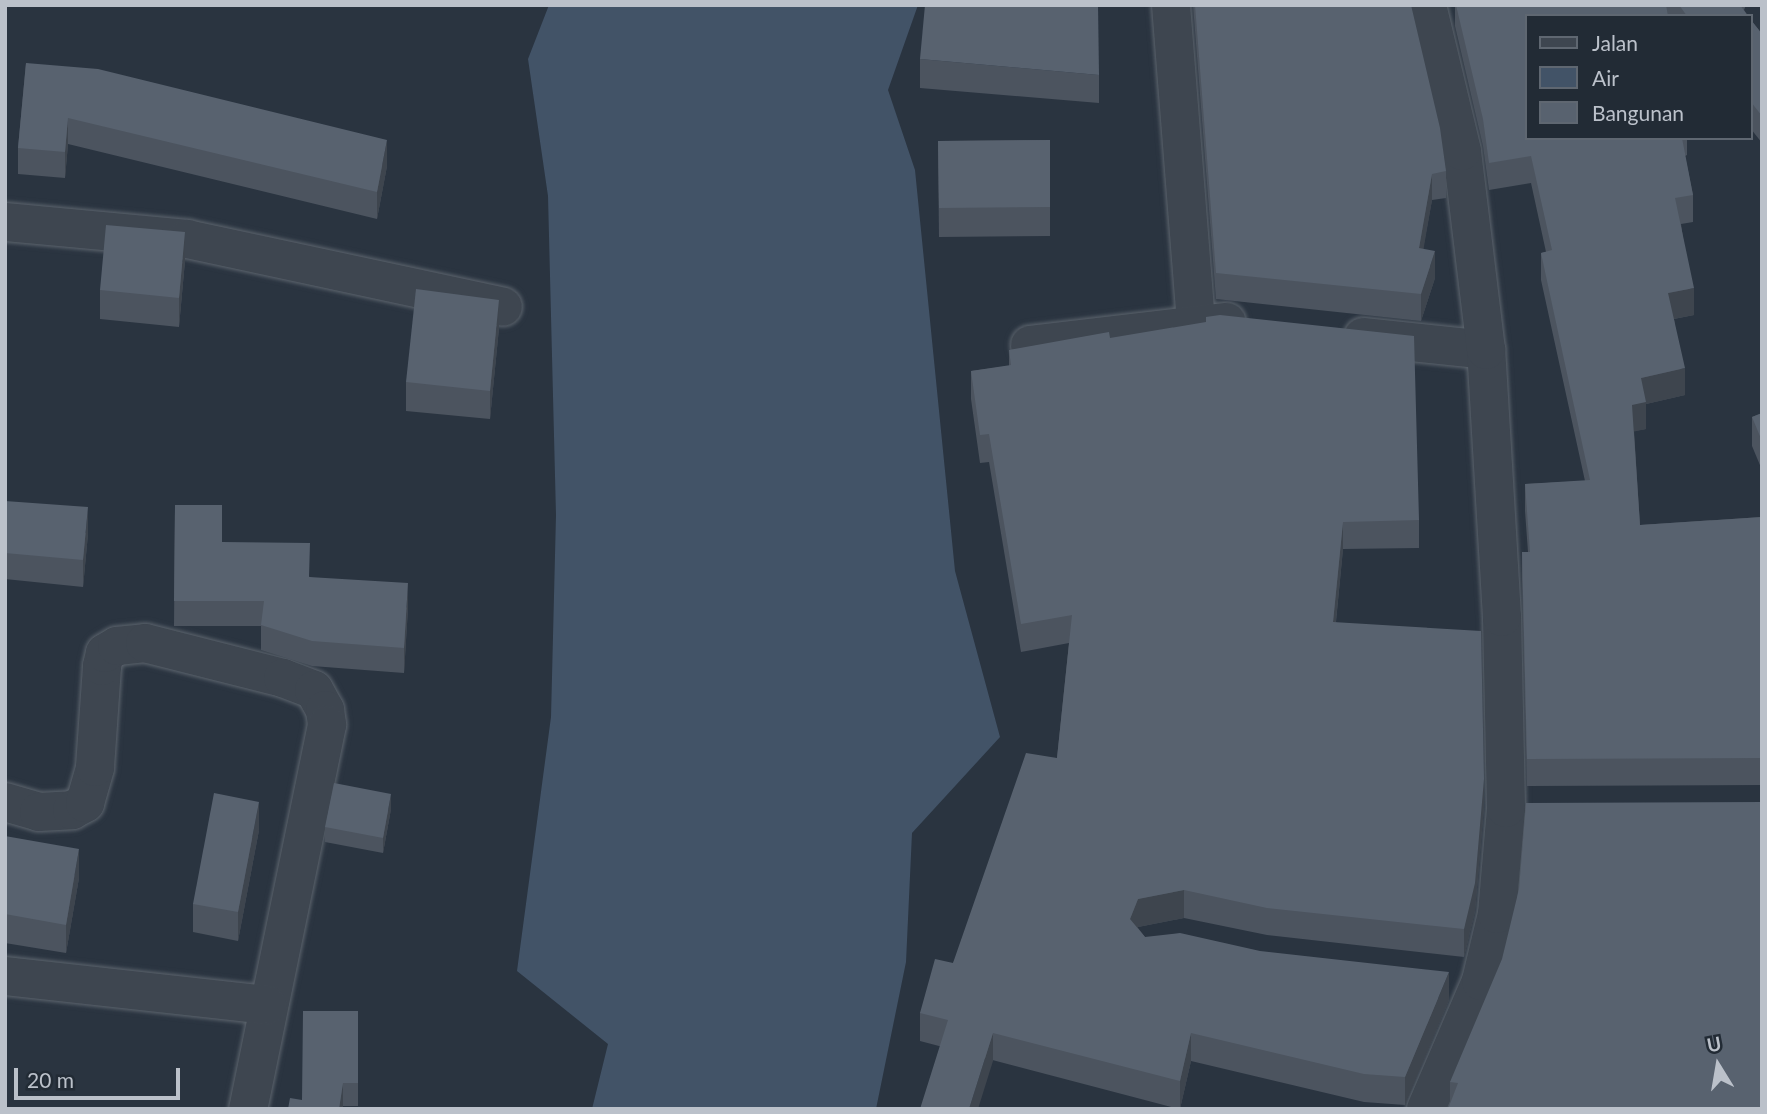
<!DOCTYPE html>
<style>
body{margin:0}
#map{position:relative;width:1767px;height:1114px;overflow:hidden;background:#2a3440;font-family:Lato,sans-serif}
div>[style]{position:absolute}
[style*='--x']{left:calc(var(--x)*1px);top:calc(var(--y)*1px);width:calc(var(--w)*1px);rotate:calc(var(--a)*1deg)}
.water>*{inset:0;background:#425367}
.roads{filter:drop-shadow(0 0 2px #5c646d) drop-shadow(0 0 2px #5c646d)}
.minor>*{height:38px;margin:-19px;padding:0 19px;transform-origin:19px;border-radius:19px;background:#3e4650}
.wall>*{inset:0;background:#4c545f}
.shaded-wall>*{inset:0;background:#3e454e}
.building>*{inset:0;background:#58626f}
span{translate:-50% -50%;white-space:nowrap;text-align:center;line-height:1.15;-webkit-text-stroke:5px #222b35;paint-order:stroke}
.frame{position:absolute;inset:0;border:7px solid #bbc1ca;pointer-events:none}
.legend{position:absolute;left:1525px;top:14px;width:228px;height:126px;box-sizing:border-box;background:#222b35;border:2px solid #5f6771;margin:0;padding:9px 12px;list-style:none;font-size:21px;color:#bbc1ca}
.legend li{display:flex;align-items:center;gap:14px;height:35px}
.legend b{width:35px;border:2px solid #5f6771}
.north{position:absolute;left:1683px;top:1030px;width:70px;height:70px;-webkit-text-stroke:5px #222b35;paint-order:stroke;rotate:349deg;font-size:19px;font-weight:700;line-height:28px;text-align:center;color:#bbc1ca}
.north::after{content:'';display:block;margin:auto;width:24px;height:32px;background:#bbc1ca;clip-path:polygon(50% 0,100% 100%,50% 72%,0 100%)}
.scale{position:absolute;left:14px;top:1068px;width:166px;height:32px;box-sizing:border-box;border:4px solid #bbc1ca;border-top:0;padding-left:9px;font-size:21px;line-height:24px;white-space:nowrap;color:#bbc1ca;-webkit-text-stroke:5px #222b35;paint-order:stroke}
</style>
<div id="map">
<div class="water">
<i style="clip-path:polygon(549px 5px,918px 5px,888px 90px,915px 170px,955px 571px,1000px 737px,912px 833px,906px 962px,876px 1109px,592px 1109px,608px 1044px,517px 971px,551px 717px,556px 515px,548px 196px,528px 59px)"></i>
</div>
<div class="roads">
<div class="minor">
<i style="--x:1171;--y:5;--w:320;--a:85.5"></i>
<i style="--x:5;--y:222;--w:183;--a:5.3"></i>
<i style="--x:187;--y:239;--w:323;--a:12.1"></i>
<i style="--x:1363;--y:337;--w:124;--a:6"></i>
<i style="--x:1030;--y:345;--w:198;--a:-6.7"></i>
<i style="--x:5;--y:802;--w:35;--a:16"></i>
<i style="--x:39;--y:812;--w:33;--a:-3"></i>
<i style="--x:72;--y:810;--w:15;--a:-28"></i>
<i style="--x:85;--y:803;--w:37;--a:-74"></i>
<i style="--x:95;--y:767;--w:101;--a:-86"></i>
<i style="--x:102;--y:666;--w:13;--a:-77"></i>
<i style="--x:105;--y:653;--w:14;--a:-30"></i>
<i style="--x:117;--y:646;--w:28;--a:-6"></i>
<i style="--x:145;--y:643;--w:142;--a:14.2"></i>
<i style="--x:283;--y:678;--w:33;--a:21"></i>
<i style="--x:314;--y:690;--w:23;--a:61"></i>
<i style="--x:325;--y:710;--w:15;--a:82"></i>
<i style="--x:327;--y:725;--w:392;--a:101.6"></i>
<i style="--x:5;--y:976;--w:264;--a:6.3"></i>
<i style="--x:1426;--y:1109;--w:139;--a:-66.7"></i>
<i style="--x:1481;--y:981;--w:69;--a:-76.6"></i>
<i style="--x:1497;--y:914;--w:106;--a:-85.1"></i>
<i style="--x:1506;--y:808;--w:191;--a:-91.2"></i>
<i style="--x:1502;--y:617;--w:267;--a:-93.4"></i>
<i style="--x:1486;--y:350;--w:200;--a:-96.9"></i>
<i style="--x:1462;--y:151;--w:150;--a:-103.5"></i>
</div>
</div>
<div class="wall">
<i style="clip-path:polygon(1193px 5px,1403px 5px,1446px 171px,1446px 198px,1432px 200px,1423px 249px,1435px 278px,1421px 321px,1216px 299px)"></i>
<i style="clip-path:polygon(1455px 5px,1746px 5px,1744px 10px,1748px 16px,1527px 16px,1527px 138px,1687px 138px,1687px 155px,1685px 156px,1693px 195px,1693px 222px,1681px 224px,1694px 315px,1674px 319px,1685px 395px,1646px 404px,1646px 429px,1634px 431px,1640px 525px,1762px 517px,1762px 785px,1527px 786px,1522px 579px,1522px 552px,1528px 552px,1525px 511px,1525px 484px,1585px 481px,1541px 280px,1541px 253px,1546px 252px,1531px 183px,1489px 190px,1483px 146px,1455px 26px)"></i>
<i style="clip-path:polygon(1751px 20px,1762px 34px,1762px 143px,1751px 129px)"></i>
<i style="clip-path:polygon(920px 59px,1099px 75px,1099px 103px,920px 88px)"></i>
<i style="clip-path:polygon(26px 63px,387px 166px,377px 219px,68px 144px,65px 178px,18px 174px,18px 148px)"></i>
<i style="clip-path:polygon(1050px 140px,1050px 236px,939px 237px,938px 141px)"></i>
<i style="clip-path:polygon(185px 261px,179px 327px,100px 319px,100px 290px)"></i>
<i style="clip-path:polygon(499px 328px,490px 419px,406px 411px,406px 382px)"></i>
<i style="clip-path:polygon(1110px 338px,1419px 520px,1419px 548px,1343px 549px,1336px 622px,1484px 807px,1475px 911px,1464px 957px,1267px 935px,1184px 918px,1138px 927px,1138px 928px,1145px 937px,1449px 1000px,1405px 1105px,1364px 1102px,1191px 1061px,1180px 1109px,1179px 1109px,920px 1041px,920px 1013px,953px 963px,1057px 758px,1069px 643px,1021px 652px,989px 462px,980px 463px,971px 399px,971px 371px,1009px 366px,1009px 350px)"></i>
<i style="clip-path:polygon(1762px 413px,1762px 470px,1752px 446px,1752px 417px)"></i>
<i style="clip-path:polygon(5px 501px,88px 534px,83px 587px,5px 579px)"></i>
<i style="clip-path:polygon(175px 505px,222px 542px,310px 577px,408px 608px,404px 673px,312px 666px,261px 650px,261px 626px,174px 626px)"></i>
<i style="clip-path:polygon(1762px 802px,1450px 1105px,1450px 1082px)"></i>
<i style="clip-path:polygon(391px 809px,383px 853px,325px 842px,325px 827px)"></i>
<i style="clip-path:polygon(259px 830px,238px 941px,193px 932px,193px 904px)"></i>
<i style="clip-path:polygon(5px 836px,79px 878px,66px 953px,5px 943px)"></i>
<i style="clip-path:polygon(358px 1011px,358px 1106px,343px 1106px,343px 1109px,288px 1109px,302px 1100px)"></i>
</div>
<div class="shaded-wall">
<i style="clip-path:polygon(68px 118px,68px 144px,65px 178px,65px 152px)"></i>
<i style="clip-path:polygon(387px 140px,387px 166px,377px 219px,377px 192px)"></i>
<i style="clip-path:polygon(1432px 174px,1432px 200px,1419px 275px,1419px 248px)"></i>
<i style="clip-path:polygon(185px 232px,185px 261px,179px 327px,179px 298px)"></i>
<i style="clip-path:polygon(1435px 251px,1435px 278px,1421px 321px,1421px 294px)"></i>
<i style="clip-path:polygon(1694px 288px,1694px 315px,1668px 320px,1668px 293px)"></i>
<i style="clip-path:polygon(499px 300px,499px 328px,490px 419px,490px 391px)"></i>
<i style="clip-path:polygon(1685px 368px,1685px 395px,1646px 404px,1646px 429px,1632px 432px,1632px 405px,1641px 378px)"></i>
<i style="clip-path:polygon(88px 507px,88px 534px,83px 587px,83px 560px)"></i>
<i style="clip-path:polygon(1343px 522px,1343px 549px,1333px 650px,1333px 622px)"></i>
<i style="clip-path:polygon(408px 583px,408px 608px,404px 673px,404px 648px)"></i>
<i style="clip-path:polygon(1484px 779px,1484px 807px,1475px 911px,1464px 957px,1464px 929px)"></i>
<i style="clip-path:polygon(391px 794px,391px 809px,383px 853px,383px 838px)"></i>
<i style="clip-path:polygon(259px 802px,259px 830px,238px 941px,238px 912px)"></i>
<i style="clip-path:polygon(79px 849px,79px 878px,66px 953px,66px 925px)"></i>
<i style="clip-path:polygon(1184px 890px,1184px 918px,1138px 927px,1130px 947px,1130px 919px,1138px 899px)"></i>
<i style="clip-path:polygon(1449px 972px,1449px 1000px,1405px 1105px,1405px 1077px)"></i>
<i style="clip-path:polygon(993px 1033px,993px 1061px,978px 1109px,969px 1109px)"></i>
<i style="clip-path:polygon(1191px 1033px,1191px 1061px,1180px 1109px,1180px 1081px)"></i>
<i style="clip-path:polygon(343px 1083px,343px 1109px,339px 1109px)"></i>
</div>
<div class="building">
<i style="clip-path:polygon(925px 5px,1098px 5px,1099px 75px,920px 59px)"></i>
<i style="clip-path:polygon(1195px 5px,1400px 5px,1399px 7px,1411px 5px,1440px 128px,1446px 171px,1432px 174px,1419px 248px,1435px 251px,1421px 294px,1216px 273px)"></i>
<i style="clip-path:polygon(1456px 5px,1666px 5px,1668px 16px,1527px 16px,1527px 138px,1682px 138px,1693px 195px,1675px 198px,1694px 288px,1668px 293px,1685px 368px,1641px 378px,1646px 402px,1632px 405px,1640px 525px,1762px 517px,1762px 758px,1527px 759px,1522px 552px,1530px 552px,1525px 484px,1590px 480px,1541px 253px,1552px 250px,1531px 156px,1489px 163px,1483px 119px)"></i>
<i style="clip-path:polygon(1679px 5px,1740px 5px,1748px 16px,1687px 16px)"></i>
<i style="clip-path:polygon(1751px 20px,1762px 34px,1762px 116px,1751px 102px)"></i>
<i style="clip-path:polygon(26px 63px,98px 69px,387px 140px,377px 192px,68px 118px,65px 152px,18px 148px)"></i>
<i style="clip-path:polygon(1050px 140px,1050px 207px,939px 208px,938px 141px)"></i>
<i style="clip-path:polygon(106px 225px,185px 232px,179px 298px,100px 290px)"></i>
<i style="clip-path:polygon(416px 289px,499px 300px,490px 391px,406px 382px)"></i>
<i style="clip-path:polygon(1220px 315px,1414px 336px,1419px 520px,1343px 522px,1333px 622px,1481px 631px,1484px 779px,1475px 883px,1464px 929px,1267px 908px,1184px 890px,1138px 899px,1130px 919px,1145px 937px,1180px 933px,1260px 951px,1449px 972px,1405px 1077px,1364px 1074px,1191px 1033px,1180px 1081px,993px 1033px,969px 1109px,920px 1109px,948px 1020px,920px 1013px,935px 959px,953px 963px,1026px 753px,1057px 758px,1072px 615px,1021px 624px,989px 434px,980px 435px,971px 371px,1011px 365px,1009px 350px,1109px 332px,1110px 338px,1206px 322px,1206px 317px)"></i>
<i style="clip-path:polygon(1762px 413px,1762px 441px,1752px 417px)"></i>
<i style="clip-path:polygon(5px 501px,88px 507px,83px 560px,5px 553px)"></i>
<i style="clip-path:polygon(175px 505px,222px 505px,222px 542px,310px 543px,309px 577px,408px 583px,404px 648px,312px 641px,261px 625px,264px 601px,174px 601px)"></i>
<i style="clip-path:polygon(334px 783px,391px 794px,383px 838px,325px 827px)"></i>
<i style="clip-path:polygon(214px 793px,259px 802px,238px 912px,193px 904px)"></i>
<i style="clip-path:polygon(1762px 802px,1762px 1109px,1448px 1109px,1458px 1083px,1450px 1082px,1502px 959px,1519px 889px,1526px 803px)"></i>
<i style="clip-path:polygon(5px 836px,79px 849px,66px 925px,5px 914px)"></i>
<i style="clip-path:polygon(303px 1011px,358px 1011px,358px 1083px,343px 1083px,339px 1109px,288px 1109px,290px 1098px,302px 1100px)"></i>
</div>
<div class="frame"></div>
<ul class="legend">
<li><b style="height:9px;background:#3e4650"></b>Jalan</li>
<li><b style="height:19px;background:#425367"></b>Air</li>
<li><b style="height:19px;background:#58626f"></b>Bangunan</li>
</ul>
<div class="north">U</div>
<div class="scale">20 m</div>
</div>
